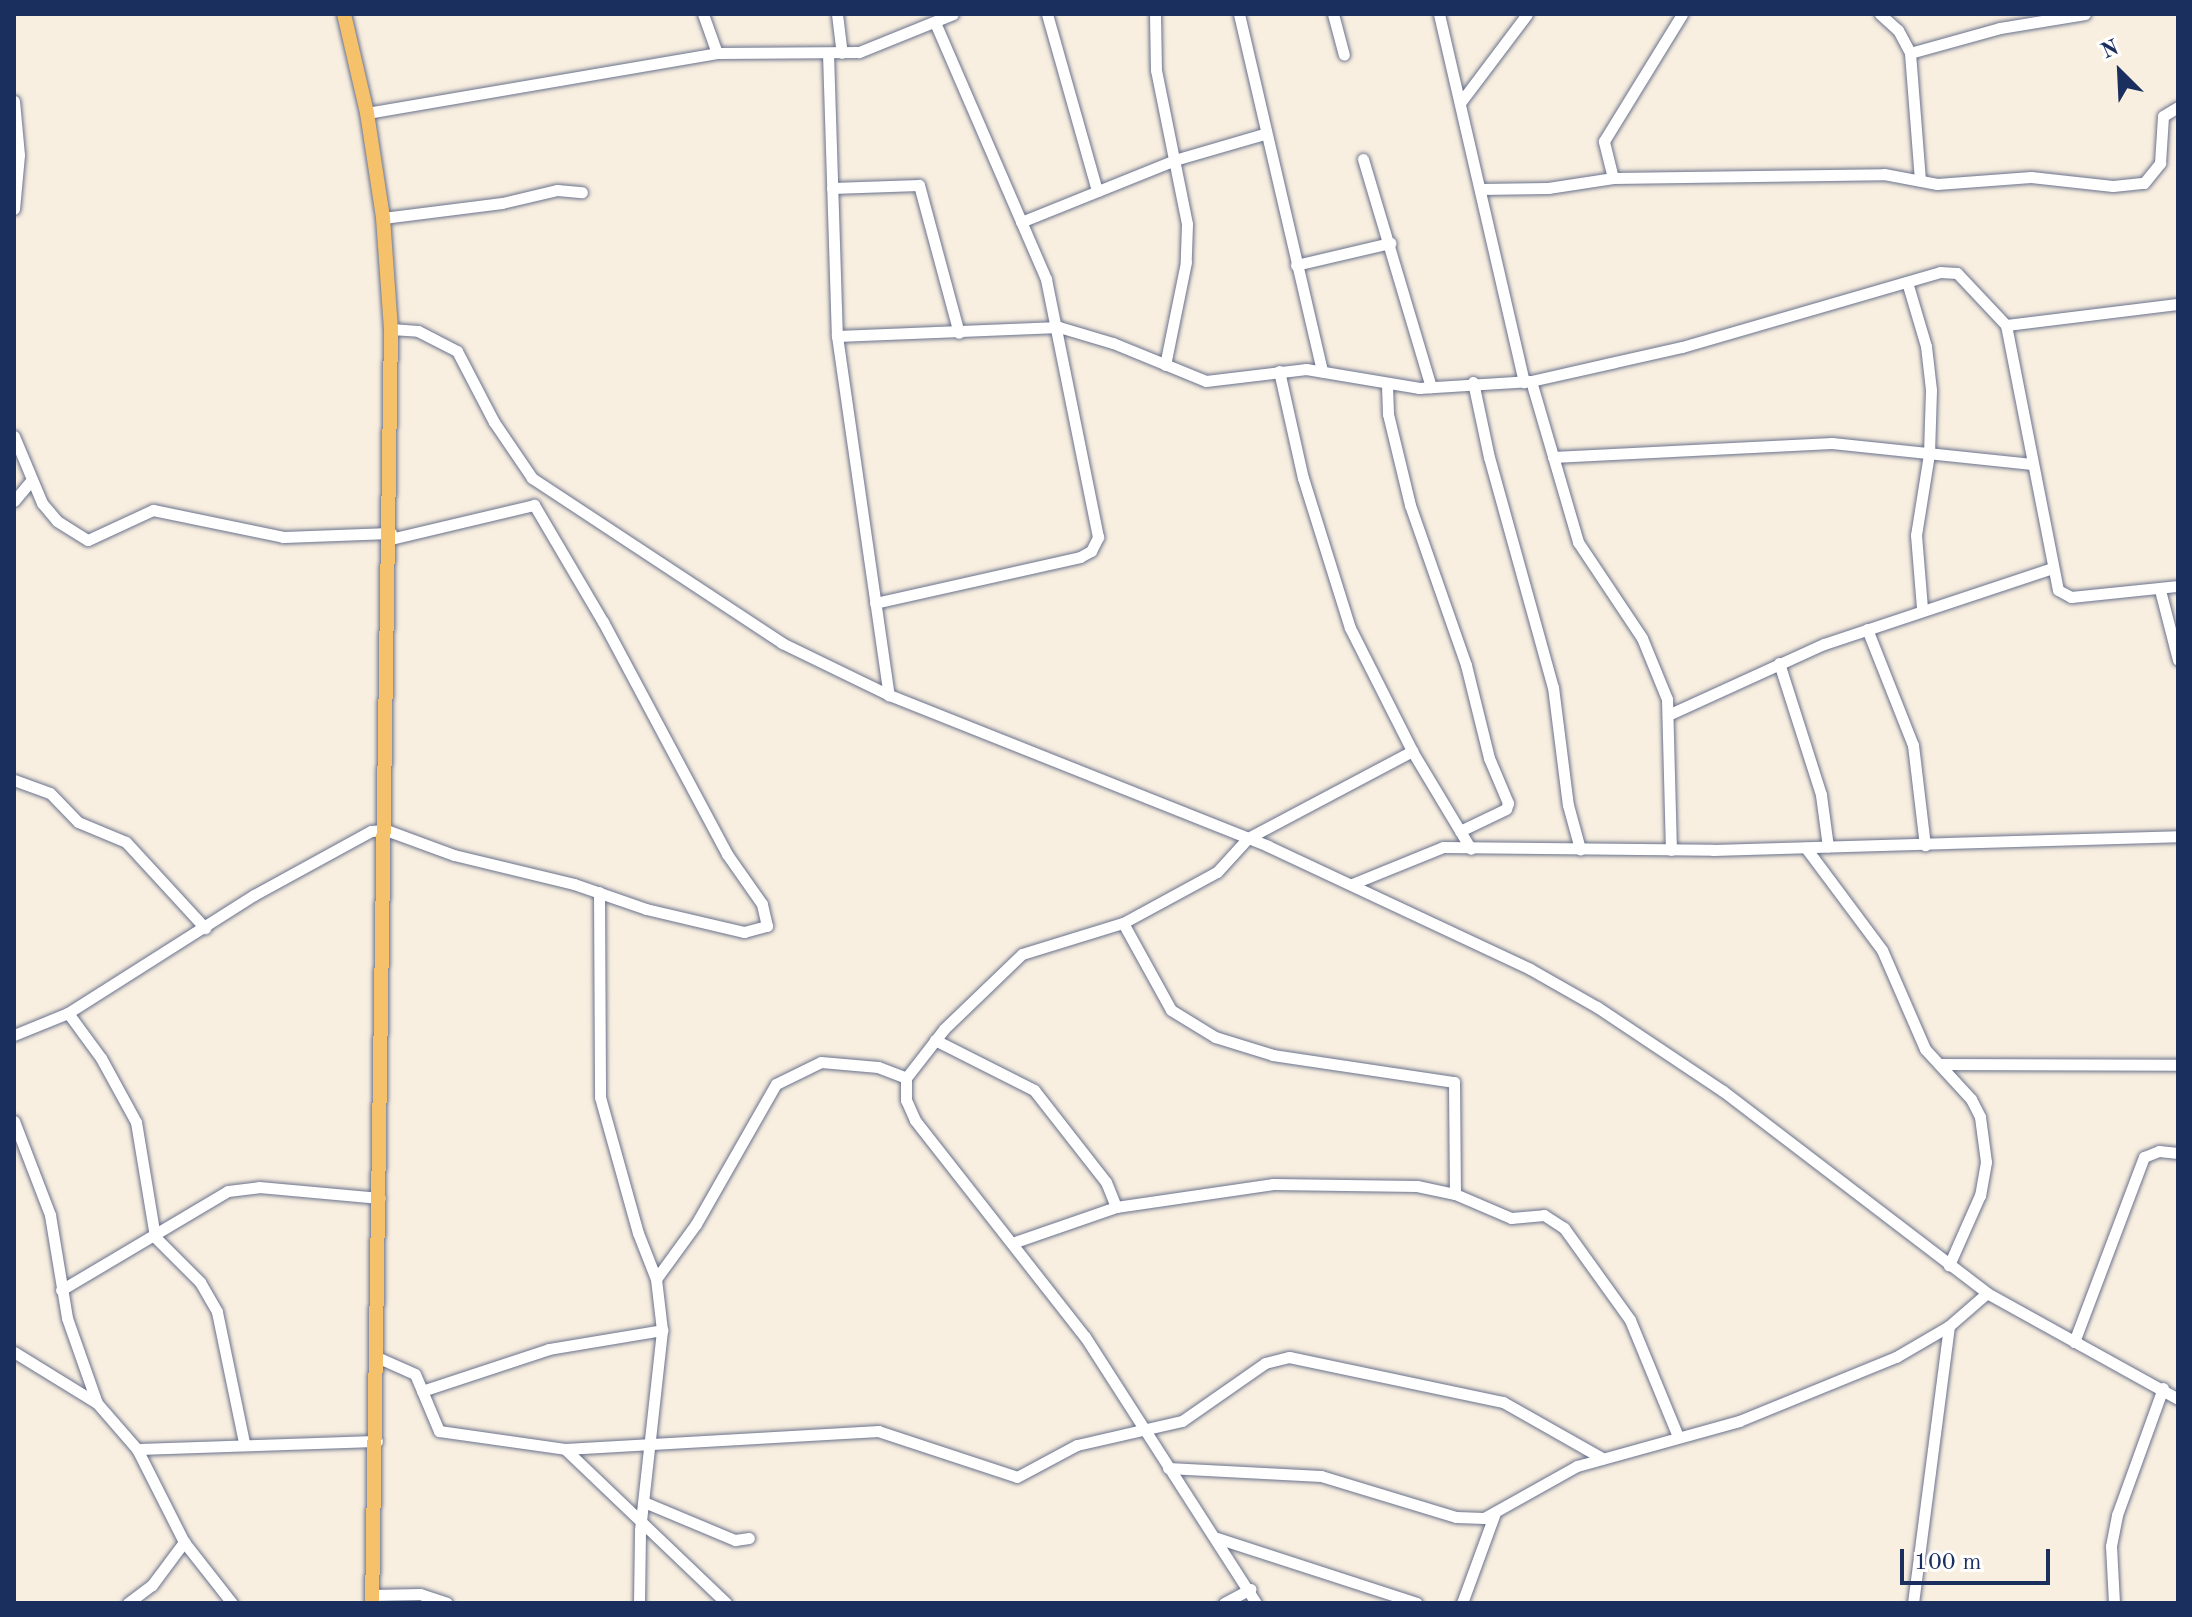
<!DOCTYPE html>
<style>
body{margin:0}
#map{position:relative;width:2192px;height:1617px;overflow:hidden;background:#f9efe0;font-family:"Old Standard TT",serif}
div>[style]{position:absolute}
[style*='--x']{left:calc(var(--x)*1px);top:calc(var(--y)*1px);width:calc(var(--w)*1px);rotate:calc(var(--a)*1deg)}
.roads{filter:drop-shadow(0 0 2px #69728c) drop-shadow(0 0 2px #69728c)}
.minor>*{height:11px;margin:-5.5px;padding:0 5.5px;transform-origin:5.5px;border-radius:5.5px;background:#fff}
.major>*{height:14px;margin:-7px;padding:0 7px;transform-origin:7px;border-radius:7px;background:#f5c16b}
span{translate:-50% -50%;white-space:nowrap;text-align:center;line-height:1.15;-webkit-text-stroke:7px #fff;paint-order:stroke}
.frame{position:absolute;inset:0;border:16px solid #1b2f5e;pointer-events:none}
.north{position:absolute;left:2080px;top:32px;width:80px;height:80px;-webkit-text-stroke:6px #fff;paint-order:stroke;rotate:336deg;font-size:22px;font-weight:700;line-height:32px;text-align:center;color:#1b2f5e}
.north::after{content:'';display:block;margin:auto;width:28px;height:36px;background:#1b2f5e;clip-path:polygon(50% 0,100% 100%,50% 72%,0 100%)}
.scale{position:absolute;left:1900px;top:1549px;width:150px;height:36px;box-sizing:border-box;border:4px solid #1b2f5e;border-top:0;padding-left:10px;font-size:24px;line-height:28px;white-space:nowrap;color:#1b2f5e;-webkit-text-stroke:6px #fff;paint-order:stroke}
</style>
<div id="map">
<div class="roads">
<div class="minor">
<i style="--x:703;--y:14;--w:41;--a:70.3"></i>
<i style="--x:837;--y:14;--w:39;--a:83"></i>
<i style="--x:1047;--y:14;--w:184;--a:74.2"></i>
<i style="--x:1155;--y:14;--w:56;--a:89"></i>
<i style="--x:1156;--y:70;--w:157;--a:78.6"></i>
<i style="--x:1187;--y:224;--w:38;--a:92"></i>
<i style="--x:1186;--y:262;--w:105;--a:101.5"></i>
<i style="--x:1239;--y:14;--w:367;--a:76.9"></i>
<i style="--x:1333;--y:14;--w:42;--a:75"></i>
<i style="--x:1439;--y:14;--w:378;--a:77"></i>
<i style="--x:1880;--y:14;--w:24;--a:42"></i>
<i style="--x:1898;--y:30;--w:26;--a:62"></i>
<i style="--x:1910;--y:53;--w:128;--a:85.5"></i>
<i style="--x:828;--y:53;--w:283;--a:88.2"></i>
<i style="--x:837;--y:336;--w:363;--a:81.8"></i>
<i style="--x:1910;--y:53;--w:93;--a:-15.5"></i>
<i style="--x:2000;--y:28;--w:86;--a:-9.4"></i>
<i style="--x:14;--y:101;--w:54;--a:84.7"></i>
<i style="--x:19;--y:155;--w:54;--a:95.3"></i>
<i style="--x:1460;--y:103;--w:111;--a:-53"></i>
<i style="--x:367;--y:113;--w:355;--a:-9.7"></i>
<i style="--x:717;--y:53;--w:142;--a:-0.4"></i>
<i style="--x:859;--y:52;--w:101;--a:-22"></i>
<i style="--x:1363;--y:159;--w:238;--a:73.4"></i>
<i style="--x:1613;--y:178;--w:38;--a:-104"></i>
<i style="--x:1604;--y:141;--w:149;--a:-58.4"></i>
<i style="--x:832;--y:188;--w:87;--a:-2"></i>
<i style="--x:919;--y:185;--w:153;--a:74.9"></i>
<i style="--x:1480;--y:189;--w:68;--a:-0.8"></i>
<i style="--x:1548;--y:188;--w:66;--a:-8.7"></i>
<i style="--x:1613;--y:178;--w:271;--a:-0.8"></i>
<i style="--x:1884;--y:174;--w:54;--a:10.7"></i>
<i style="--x:1937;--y:184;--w:94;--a:-4.3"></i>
<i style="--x:2031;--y:177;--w:82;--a:6.3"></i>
<i style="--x:2113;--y:186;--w:31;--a:-6"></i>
<i style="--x:2144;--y:183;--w:26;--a:-51"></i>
<i style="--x:2160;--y:163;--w:47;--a:-86.3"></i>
<i style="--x:2163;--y:116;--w:17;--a:-31"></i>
<i style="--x:383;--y:218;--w:120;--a:-7.2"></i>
<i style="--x:502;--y:203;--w:57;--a:-13.3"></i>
<i style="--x:557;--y:190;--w:25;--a:5"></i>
<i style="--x:1021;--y:222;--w:169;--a:-21.9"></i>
<i style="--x:1178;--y:159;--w:90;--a:-16.2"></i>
<i style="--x:1296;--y:265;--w:97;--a:-13.2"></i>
<i style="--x:1907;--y:282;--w:67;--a:73.5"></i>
<i style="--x:1926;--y:346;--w:44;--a:83.5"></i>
<i style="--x:1931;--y:390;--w:64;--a:91.8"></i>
<i style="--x:1929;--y:454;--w:82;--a:99.1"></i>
<i style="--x:1916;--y:535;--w:73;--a:85.3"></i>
<i style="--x:2006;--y:325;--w:173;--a:-7"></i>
<i style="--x:391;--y:329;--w:27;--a:4"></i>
<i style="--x:418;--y:331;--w:44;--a:27.1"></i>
<i style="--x:457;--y:351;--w:80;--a:62.5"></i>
<i style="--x:494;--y:422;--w:68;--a:55.8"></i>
<i style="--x:532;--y:478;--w:300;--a:33.4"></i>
<i style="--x:782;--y:643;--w:119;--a:25.9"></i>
<i style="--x:889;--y:695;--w:408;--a:21.7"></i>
<i style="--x:1268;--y:846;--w:289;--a:25.1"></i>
<i style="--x:1530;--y:969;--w:77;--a:29.6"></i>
<i style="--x:1597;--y:1007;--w:151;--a:33.7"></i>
<i style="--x:1723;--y:1091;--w:332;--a:37.4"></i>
<i style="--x:1987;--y:1293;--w:218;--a:29"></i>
<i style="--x:837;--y:336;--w:222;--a:-2.3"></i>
<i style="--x:1059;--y:327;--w:56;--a:16.5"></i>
<i style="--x:1113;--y:343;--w:100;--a:22.2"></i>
<i style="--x:1206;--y:381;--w:101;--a:-6.8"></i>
<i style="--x:1306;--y:369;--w:115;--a:9.5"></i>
<i style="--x:1419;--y:388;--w:112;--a:-3.6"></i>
<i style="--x:1531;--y:381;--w:155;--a:-12.7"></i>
<i style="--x:1682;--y:347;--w:269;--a:-16.2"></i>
<i style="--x:1940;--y:272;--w:17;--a:3"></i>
<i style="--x:1957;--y:273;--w:71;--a:46.7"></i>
<i style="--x:2006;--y:325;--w:270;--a:78.9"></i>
<i style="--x:2058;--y:590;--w:15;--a:28"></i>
<i style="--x:2071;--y:597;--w:108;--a:-5.9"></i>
<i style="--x:1279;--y:371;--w:110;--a:77.4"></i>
<i style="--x:1303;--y:478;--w:157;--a:72.6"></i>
<i style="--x:1350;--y:628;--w:138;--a:63.2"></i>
<i style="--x:1412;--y:751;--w:114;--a:59"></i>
<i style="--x:1531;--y:381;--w:168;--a:73.7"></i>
<i style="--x:1578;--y:542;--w:115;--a:56.3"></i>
<i style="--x:1642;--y:638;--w:66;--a:67.7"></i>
<i style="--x:1667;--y:699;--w:151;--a:88.5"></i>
<i style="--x:1473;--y:382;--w:77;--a:78"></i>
<i style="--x:1489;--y:457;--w:239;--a:74.5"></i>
<i style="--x:1553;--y:687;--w:119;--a:82.8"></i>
<i style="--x:1568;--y:805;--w:46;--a:74.7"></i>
<i style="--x:1387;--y:385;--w:29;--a:88"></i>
<i style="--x:1388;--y:414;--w:94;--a:76.4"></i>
<i style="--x:1410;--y:505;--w:170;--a:70.7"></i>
<i style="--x:1466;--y:665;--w:96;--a:76.1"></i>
<i style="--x:1489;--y:758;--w:49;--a:67.1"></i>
<i style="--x:1508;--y:803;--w:6;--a:108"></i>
<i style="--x:1506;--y:809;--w:51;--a:154.4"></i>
<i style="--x:14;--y:436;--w:73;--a:67.3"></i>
<i style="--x:42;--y:503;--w:23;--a:50"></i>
<i style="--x:57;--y:521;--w:36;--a:32"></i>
<i style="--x:88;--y:540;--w:72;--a:-24.8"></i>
<i style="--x:153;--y:510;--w:133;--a:11.7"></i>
<i style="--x:283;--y:537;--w:108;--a:-2.1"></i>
<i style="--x:1553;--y:457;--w:279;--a:-2.9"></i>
<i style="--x:1832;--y:443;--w:201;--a:6"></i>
<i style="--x:14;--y:501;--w:26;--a:-50"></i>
<i style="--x:2160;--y:590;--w:72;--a:75.6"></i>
<i style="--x:875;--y:603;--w:210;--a:-12.6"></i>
<i style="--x:1080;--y:557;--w:13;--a:-29"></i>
<i style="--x:1091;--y:551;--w:16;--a:-63"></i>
<i style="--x:1098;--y:537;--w:263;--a:-101.4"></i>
<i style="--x:1046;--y:279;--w:280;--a:-113.4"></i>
<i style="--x:1867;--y:629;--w:125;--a:68.4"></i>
<i style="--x:1913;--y:745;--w:101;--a:83.2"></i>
<i style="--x:1779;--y:663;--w:139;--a:72.3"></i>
<i style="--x:1821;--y:795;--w:52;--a:82.3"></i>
<i style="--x:1668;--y:715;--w:171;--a:-24.5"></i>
<i style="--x:1824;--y:644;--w:240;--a:-18.4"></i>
<i style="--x:14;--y:780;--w:38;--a:20"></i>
<i style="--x:50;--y:793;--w:40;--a:46"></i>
<i style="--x:78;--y:822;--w:52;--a:22.6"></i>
<i style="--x:126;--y:842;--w:117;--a:47.4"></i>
<i style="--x:1806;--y:848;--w:127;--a:53.3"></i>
<i style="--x:1882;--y:950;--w:108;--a:66.5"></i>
<i style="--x:1925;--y:1049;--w:68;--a:47.4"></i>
<i style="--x:1971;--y:1099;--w:20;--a:63"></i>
<i style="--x:1980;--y:1117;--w:45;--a:82.4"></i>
<i style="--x:1986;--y:1162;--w:34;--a:100"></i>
<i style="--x:1980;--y:1195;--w:77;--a:113.9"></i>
<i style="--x:1352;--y:884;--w:98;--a:-22.1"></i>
<i style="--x:1443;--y:847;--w:270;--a:0.6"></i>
<i style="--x:1713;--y:850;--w:465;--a:-1.7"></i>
<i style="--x:599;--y:892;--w:205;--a:89.7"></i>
<i style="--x:600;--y:1097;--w:141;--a:74.4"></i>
<i style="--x:638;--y:1233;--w:49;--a:68.6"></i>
<i style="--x:1123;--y:923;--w:99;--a:61.1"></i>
<i style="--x:1171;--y:1010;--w:52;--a:31.5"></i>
<i style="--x:1215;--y:1037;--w:61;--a:17.2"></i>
<i style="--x:1273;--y:1055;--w:183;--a:8.5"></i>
<i style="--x:1454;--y:1082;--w:112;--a:89.5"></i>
<i style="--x:68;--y:1013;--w:56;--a:53.7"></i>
<i style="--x:101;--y:1058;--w:73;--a:61.3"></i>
<i style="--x:136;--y:1122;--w:117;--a:80.6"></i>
<i style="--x:155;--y:1237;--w:64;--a:45"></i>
<i style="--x:200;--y:1282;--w:34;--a:60"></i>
<i style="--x:217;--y:1312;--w:133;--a:78.3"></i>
<i style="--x:14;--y:1035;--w:58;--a:-22.2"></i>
<i style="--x:68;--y:1013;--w:220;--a:-32.4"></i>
<i style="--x:254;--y:895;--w:133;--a:-28.7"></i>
<i style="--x:371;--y:831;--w:15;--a:-4"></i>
<i style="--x:386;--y:830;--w:72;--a:20.2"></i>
<i style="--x:454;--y:855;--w:123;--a:13.6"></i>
<i style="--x:574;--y:884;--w:76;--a:19.1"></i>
<i style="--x:646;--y:909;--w:101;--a:13.2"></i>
<i style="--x:744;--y:932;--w:24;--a:-15"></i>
<i style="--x:767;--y:926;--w:23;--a:-103"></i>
<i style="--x:762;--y:904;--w:61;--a:-125"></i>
<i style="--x:727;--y:854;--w:263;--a:-118.1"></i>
<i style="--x:603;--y:622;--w:136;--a:-120.5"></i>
<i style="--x:534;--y:505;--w:148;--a:166.7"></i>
<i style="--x:935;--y:1040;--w:111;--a:26.8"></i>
<i style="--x:1034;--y:1090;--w:117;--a:52"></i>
<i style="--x:1106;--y:1182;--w:27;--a:68"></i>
<i style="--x:1940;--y:1064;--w:238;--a:0.2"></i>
<i style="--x:14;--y:1121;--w:101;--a:69"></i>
<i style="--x:50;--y:1215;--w:104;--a:80.6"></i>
<i style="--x:67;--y:1318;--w:90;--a:70.6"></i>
<i style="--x:1015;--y:1242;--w:107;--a:-19.1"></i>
<i style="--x:1116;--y:1207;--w:159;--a:-8.3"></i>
<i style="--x:1273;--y:1184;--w:144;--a:0.8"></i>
<i style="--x:1417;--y:1186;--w:39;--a:12"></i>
<i style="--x:1455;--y:1194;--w:61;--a:23.2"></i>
<i style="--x:1511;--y:1218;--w:33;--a:-5"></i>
<i style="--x:1544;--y:1215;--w:24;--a:33"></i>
<i style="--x:1564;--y:1228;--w:113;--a:54.3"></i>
<i style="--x:1630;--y:1320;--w:123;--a:67.6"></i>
<i style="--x:61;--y:1290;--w:194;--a:-30.7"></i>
<i style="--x:228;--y:1191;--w:31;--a:-7"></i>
<i style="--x:259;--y:1187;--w:121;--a:5.2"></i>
<i style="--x:2074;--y:1342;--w:198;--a:-69.3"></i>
<i style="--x:2144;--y:1157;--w:16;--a:-22"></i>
<i style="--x:2159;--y:1151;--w:19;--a:6"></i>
<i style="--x:14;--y:1352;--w:97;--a:31.6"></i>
<i style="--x:97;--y:1403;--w:61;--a:49"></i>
<i style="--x:137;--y:1449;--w:240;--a:-1.9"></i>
<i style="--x:379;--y:1358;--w:39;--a:24"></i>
<i style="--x:415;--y:1374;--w:62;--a:67.2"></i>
<i style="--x:439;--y:1431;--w:127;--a:8.1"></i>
<i style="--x:565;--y:1449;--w:314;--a:-3.3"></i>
<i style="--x:878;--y:1431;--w:146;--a:18.3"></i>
<i style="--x:1017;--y:1477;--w:68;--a:-28.1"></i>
<i style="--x:1077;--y:1445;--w:108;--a:-12.9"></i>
<i style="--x:1182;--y:1421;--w:101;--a:-34.9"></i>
<i style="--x:1265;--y:1363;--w:25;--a:-14"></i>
<i style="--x:1289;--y:1357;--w:219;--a:11.9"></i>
<i style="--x:1503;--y:1402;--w:114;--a:29.5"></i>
<i style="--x:422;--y:1391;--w:134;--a:-18.3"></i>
<i style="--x:549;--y:1349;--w:115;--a:-9.5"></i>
<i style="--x:137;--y:1449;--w:104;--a:63.2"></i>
<i style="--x:184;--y:1542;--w:78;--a:51.8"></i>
<i style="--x:565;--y:1449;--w:223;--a:43.7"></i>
<i style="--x:1168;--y:1468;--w:153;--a:3"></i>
<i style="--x:1321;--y:1476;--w:141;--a:16.9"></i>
<i style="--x:1456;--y:1517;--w:28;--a:2"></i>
<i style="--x:1484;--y:1518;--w:107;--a:-29.2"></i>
<i style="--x:1577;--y:1466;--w:168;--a:-15.5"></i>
<i style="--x:1739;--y:1421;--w:170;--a:-22.2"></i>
<i style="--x:1896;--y:1357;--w:61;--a:-30.3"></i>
<i style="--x:1949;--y:1326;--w:50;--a:-41"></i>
<i style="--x:644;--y:1502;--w:99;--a:22.7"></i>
<i style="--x:735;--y:1540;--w:14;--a:-8"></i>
<i style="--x:1217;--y:1538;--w:210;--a:18"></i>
<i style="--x:372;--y:1595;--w:48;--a:-1.2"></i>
<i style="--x:420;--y:1594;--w:28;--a:18"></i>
<i style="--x:128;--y:1603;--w:30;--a:-37"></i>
<i style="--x:152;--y:1585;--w:54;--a:-53.3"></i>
<i style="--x:639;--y:1603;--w:73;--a:-89.2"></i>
<i style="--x:640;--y:1530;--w:201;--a:-83.7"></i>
<i style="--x:662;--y:1330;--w:51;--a:-96.7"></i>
<i style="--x:656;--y:1279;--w:68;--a:-54"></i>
<i style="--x:696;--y:1224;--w:161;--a:-60.3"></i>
<i style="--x:776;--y:1084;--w:50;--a:-26.1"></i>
<i style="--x:821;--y:1062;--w:57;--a:5"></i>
<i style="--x:878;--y:1067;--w:30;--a:21"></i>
<i style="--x:1224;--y:1603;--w:30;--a:-28"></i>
<i style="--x:1256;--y:1603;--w:316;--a:-122.7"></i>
<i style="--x:1085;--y:1337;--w:276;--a:-128.1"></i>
<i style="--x:915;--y:1120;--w:22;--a:-114"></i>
<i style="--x:906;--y:1100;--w:22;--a:-90"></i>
<i style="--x:906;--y:1078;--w:62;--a:-52.2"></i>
<i style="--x:944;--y:1029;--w:108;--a:-43.9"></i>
<i style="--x:1022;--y:954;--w:106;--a:-17.1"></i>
<i style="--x:1123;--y:923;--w:107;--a:-28.5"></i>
<i style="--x:1217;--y:872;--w:46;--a:-47.6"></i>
<i style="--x:1248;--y:838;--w:186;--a:-27.9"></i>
<i style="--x:1462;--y:1603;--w:96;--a:-69.9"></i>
<i style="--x:1913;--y:1603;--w:279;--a:-82.6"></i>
<i style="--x:2114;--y:1603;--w:57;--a:-93"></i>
<i style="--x:2111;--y:1546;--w:32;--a:-79"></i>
<i style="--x:2117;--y:1515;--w:135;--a:-70.1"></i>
</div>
<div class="major">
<i style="--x:344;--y:14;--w:102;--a:76.9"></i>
<i style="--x:367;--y:113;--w:106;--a:81.3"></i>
<i style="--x:383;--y:218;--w:111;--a:85.9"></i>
<i style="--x:391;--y:329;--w:1274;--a:90.85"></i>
</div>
</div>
<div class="frame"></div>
<div class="north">N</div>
<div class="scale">100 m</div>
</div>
